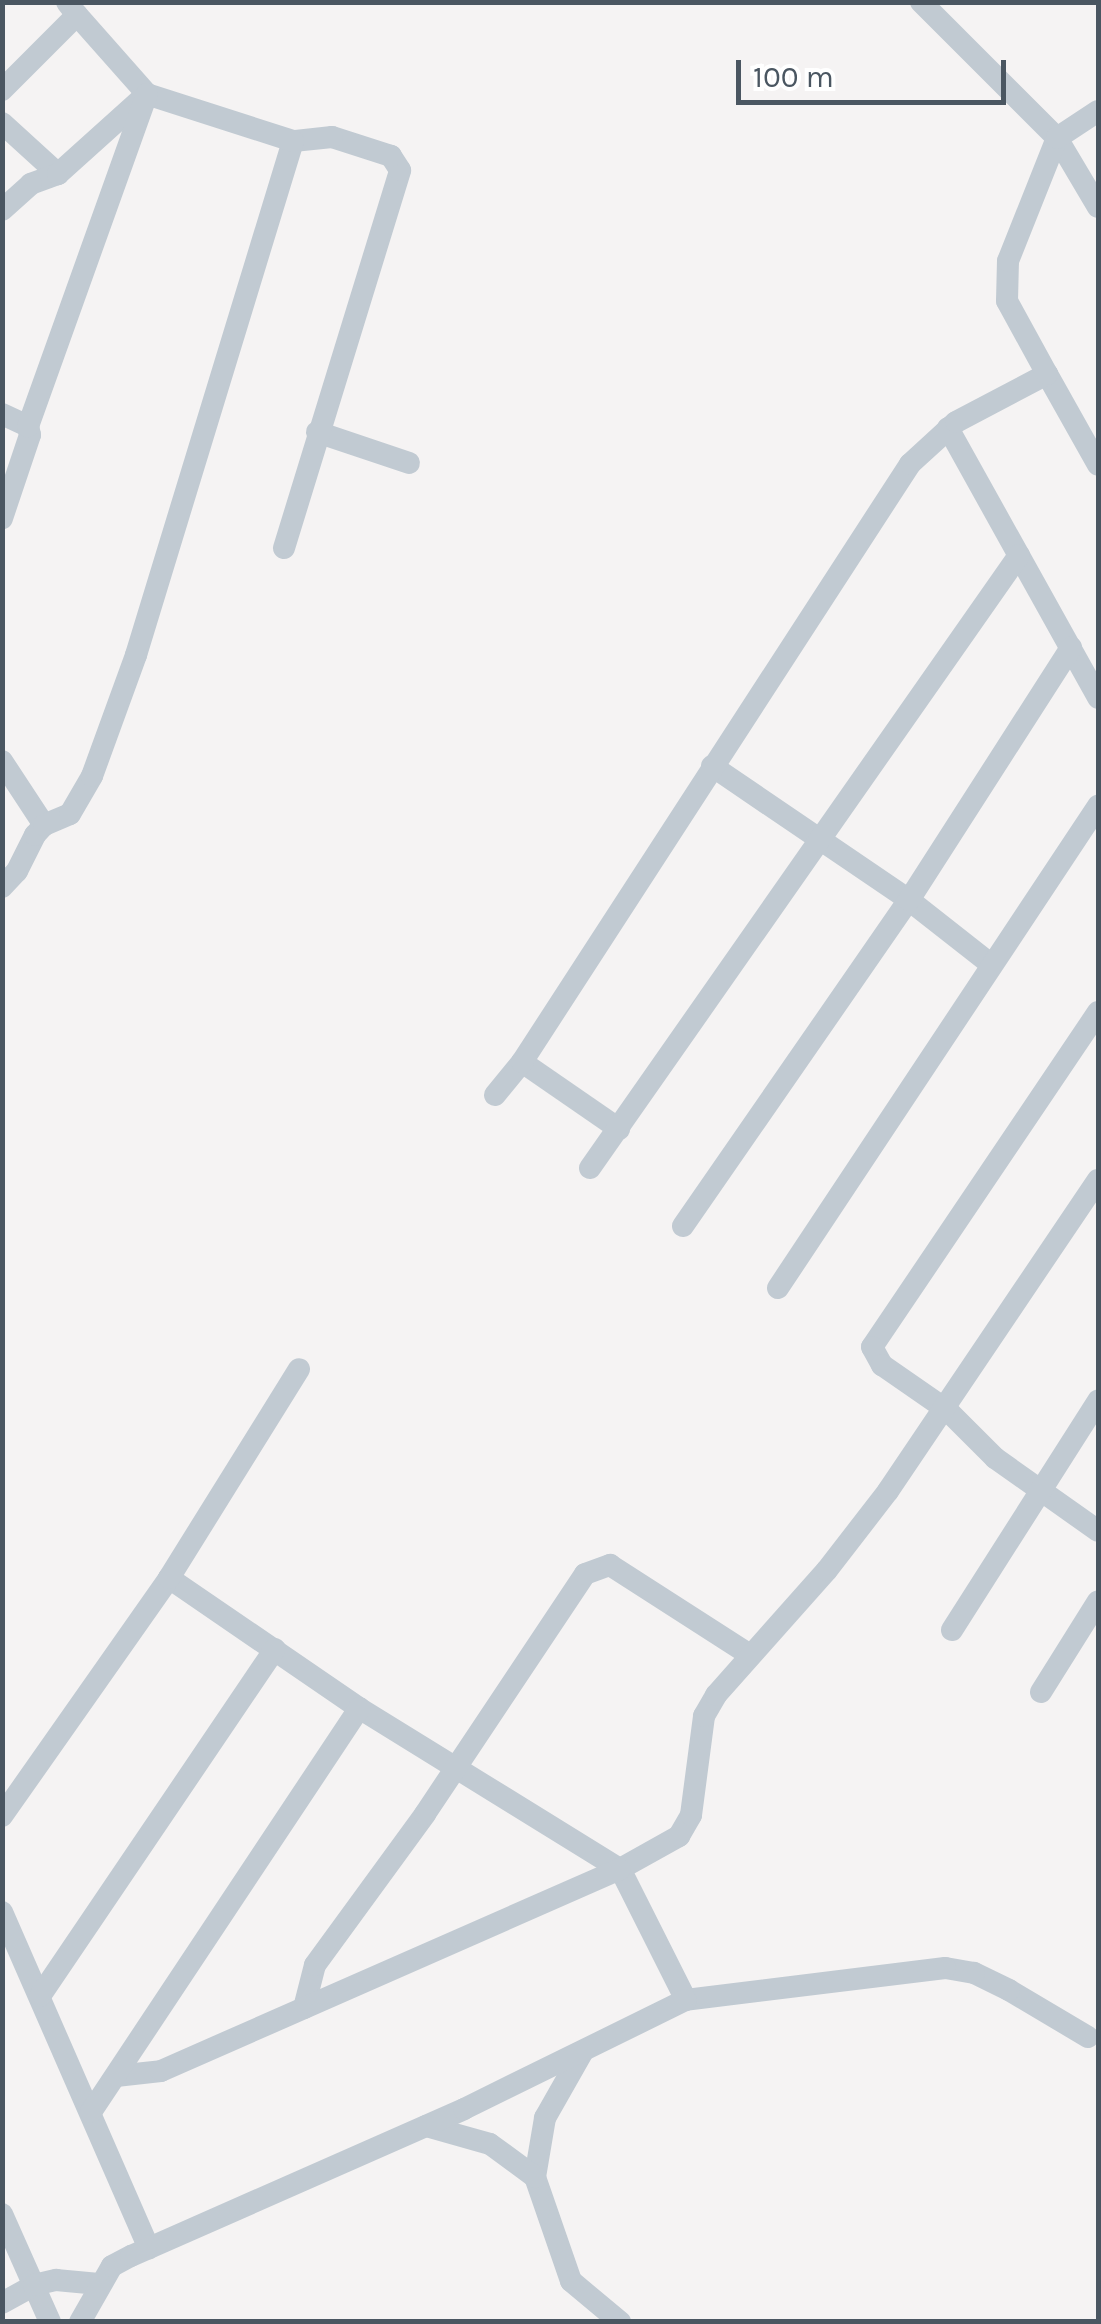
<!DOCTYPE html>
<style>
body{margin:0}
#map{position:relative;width:1101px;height:2324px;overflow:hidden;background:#f5f3f3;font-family:Karla,sans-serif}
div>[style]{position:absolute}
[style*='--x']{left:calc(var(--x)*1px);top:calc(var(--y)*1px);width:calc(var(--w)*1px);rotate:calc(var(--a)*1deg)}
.street>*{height:22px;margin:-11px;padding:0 11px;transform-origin:11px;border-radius:11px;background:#c1cad2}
span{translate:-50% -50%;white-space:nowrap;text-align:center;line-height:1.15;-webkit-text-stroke:8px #fff;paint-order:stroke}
.frame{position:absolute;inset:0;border:5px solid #4a5661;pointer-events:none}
.scale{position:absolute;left:736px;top:60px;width:270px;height:45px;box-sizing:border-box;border:5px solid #4a5661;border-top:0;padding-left:12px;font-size:30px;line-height:35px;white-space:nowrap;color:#4a5661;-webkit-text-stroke:8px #fff;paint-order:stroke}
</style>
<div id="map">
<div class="street">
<i style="--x:921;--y:2;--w:192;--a:45"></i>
<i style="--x:1057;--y:138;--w:80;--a:59.3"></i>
<i style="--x:2;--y:90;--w:106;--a:-45"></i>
<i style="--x:77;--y:15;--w:16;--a:-128"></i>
<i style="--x:2;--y:123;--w:76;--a:42.3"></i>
<i style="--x:58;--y:174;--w:29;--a:160"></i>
<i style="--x:31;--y:184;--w:39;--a:138"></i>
<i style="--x:58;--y:174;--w:120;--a:-42"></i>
<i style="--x:147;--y:94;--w:106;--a:-131.5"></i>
<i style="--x:1047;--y:374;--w:104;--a:60.7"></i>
<i style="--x:2;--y:414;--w:29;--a:25"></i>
<i style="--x:28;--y:426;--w:9;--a:77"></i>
<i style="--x:30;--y:435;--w:88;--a:108.6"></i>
<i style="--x:948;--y:428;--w:309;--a:60.9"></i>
<i style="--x:317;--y:432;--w:97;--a:18.6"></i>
<i style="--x:284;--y:548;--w:395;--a:-72.9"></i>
<i style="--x:400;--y:170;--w:17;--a:-123"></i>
<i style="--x:391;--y:156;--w:62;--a:-162.1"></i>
<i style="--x:332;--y:137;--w:39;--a:174"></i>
<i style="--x:2;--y:761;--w:77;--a:56.7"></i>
<i style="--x:712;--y:766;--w:238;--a:34.2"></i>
<i style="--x:909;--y:900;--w:105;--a:38.1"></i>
<i style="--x:2;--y:887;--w:22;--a:-47"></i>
<i style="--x:17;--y:871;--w:40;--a:-63.4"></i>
<i style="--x:35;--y:835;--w:13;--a:-48"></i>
<i style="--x:44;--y:825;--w:28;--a:-23"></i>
<i style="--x:70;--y:814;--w:44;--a:-59.9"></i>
<i style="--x:92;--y:776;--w:129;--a:-70"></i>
<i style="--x:136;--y:655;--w:537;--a:-73.01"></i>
<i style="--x:293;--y:141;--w:153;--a:-162.2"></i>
<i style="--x:147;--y:94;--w:353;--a:109.7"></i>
<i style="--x:1098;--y:1012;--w:404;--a:124"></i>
<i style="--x:872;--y:1347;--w:21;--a:61"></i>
<i style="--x:882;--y:1365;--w:79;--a:34.7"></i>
<i style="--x:947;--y:1410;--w:68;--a:45"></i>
<i style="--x:995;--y:1458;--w:126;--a:35.3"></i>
<i style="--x:522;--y:1062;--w:118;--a:34.6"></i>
<i style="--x:495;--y:1095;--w:43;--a:-50.7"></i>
<i style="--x:522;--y:1062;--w:713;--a:-57.02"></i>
<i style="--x:910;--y:464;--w:62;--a:-42.4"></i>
<i style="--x:956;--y:422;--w:103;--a:-27.8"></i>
<i style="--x:1047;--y:374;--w:83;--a:-118.7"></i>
<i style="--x:1007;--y:301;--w:40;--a:-88.6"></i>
<i style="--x:1008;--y:261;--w:132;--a:-68.3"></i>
<i style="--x:1057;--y:138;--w:49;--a:-33.4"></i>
<i style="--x:590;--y:1168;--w:748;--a:-55.01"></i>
<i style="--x:683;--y:1226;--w:397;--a:-55.3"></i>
<i style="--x:909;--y:900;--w:300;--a:-57.3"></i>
<i style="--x:778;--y:1288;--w:579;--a:-56.42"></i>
<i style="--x:169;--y:1578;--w:230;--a:34.4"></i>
<i style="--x:359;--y:1708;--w:307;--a:31.7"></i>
<i style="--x:952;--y:1630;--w:272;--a:-57.5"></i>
<i style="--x:1041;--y:1692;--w:107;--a:-57.9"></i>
<i style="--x:2;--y:1816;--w:291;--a:-54.9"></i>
<i style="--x:169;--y:1578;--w:246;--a:-58.1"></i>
<i style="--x:2;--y:1912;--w:367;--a:66.4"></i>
<i style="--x:40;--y:1996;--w:419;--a:-55.9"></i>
<i style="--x:304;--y:2008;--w:44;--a:-75.7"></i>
<i style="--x:315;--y:1965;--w:187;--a:-53.9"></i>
<i style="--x:425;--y:1814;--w:288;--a:-56.3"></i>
<i style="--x:585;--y:1574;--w:27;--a:-20"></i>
<i style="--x:610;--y:1565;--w:166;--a:32.7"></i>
<i style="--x:1088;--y:2037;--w:92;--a:-149.3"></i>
<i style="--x:1009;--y:1990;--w:39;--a:-154"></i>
<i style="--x:974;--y:1973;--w:29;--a:-170"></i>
<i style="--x:945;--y:1968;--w:261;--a:173"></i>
<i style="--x:686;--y:2000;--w:147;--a:-116.7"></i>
<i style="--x:620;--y:1869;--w:68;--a:-29.2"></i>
<i style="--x:679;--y:1836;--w:24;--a:-60"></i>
<i style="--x:691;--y:1815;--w:100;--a:-82.5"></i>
<i style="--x:704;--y:1716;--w:24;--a:-60"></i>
<i style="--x:716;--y:1695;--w:167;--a:-48.4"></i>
<i style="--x:827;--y:1570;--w:100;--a:-52.3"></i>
<i style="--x:888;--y:1491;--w:375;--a:-56"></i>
<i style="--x:583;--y:2051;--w:77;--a:119.6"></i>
<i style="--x:545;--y:2118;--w:60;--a:99.6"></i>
<i style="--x:535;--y:2177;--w:110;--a:70.9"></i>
<i style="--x:571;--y:2281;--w:64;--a:39.9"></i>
<i style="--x:116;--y:2076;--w:45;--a:-6.3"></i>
<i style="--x:161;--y:2071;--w:501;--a:-23.75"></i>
<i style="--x:91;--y:2112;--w:485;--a:-56.4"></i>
<i style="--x:426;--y:2126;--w:66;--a:15.7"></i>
<i style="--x:490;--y:2144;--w:56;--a:36.3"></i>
<i style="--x:2;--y:2214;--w:118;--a:66"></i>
<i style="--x:2;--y:2303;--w:37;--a:-29"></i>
<i style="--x:34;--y:2285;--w:23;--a:-13"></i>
<i style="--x:56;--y:2280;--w:43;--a:5.3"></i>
<i style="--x:80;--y:2322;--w:64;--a:-60.3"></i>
<i style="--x:112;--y:2266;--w:21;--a:-28"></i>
<i style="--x:131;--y:2256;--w:364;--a:-23.8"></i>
<i style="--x:464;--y:2109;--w:247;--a:-26.2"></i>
</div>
<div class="frame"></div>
<div class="scale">100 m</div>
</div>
